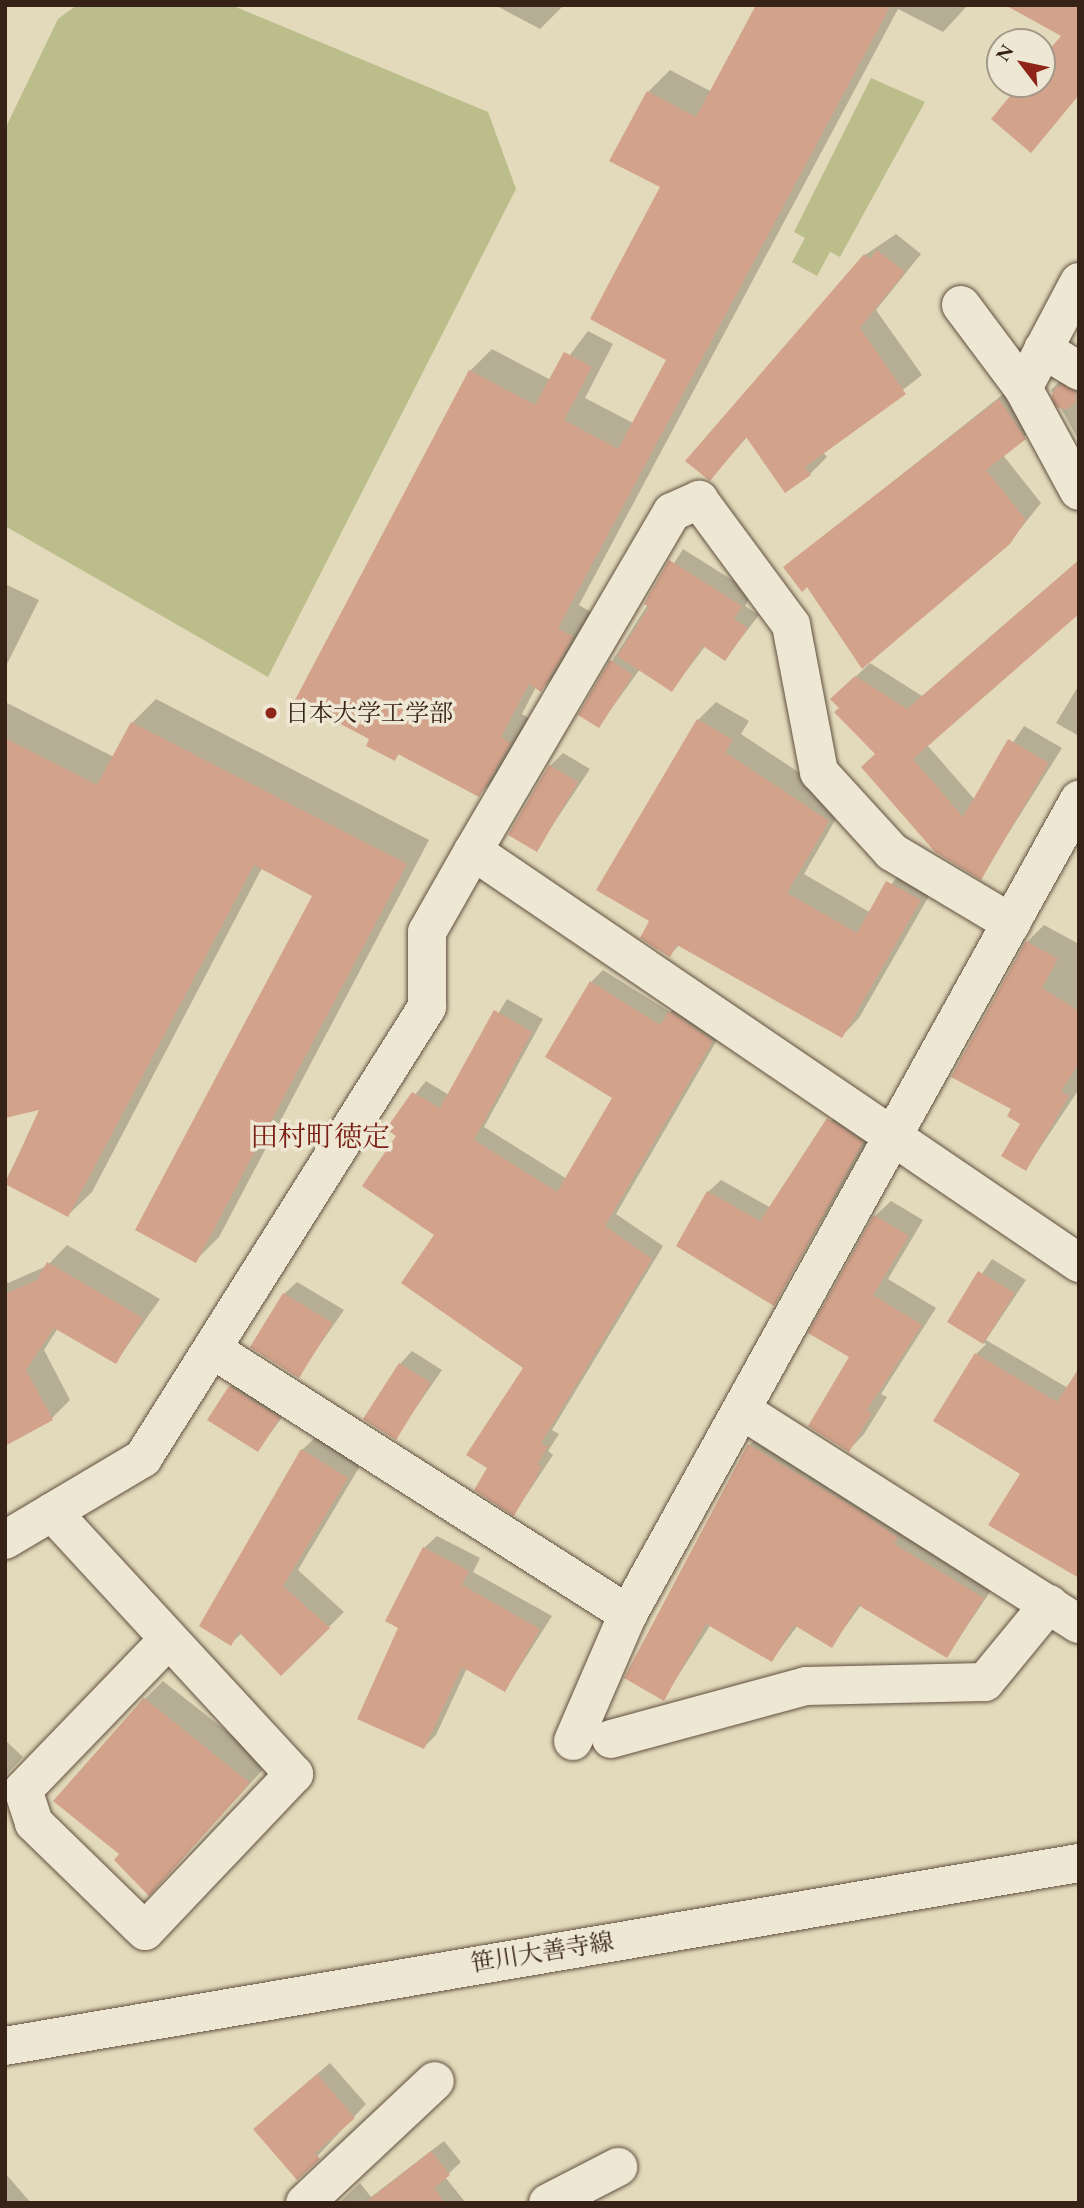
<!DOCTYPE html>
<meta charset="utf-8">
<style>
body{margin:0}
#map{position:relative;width:1084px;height:2208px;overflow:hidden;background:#e3dabb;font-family:"EB Garamond","Noto Serif JP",serif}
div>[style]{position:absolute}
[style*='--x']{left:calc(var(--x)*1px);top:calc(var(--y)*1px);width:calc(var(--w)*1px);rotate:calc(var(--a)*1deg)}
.green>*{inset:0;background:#bbbd8b}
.shadow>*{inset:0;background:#0003}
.building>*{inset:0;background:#d3a28b}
.round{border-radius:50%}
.roads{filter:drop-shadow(0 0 2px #625040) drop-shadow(0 0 2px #625040)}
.minor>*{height:38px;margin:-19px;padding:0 19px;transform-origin:19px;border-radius:19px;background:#ede7d3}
.dots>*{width:19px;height:19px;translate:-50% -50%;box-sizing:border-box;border:4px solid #ede7d3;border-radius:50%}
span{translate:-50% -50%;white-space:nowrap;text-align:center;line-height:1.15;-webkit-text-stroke:7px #ede7d3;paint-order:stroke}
.poi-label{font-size:24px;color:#372217}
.left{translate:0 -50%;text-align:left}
.street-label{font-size:24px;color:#372217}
.quarter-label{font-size:28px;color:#7a1f14}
.frame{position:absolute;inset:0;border:7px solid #372217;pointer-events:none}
.north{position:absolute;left:986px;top:28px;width:70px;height:70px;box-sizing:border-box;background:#ede7d3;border:2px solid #a49888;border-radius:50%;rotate:302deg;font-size:19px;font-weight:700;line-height:28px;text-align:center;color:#372217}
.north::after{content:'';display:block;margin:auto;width:24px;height:32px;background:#8f2418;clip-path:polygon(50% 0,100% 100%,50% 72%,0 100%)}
</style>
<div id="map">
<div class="green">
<i style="clip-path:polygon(77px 5px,231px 5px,488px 112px,516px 189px,268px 677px,5px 526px,5px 129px,58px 19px)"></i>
<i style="clip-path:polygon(871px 78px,925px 102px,840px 257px,830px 252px,817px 276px,792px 262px,805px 238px,794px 232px)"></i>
</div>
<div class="shadow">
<i style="clip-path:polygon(495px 5px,564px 5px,540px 29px)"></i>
<i style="clip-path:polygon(758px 5px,968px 5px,943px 32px,898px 9px,579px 605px,594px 614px,563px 667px,541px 690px,536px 687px,522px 714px,532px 720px,501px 772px,479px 795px,400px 753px,394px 759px,470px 371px,492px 349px,551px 380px,588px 331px,613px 344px,585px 398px,633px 423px,668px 359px,662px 186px,648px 92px,670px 70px,712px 92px)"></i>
<i style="clip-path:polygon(896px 234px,921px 254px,876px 310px,922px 375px,823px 452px,827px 457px,810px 474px,748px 436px,710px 479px,865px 255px)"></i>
<i style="clip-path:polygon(1079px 373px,1079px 441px,1051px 390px,1065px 376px)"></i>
<i style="clip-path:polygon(1016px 384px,1041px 422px,1003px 455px,1041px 503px,1009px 543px,808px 585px,785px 567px)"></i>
<i style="clip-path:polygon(683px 549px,753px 593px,745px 606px,759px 615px,725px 659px,706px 645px,672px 690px,640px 669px,599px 726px,612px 661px)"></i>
<i style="clip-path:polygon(1079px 560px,927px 745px,975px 800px,1024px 726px,1062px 748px,981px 877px,841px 708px,847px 685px,870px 663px,922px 696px)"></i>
<i style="clip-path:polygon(5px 584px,39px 600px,5px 668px)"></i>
<i style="clip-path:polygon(1079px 685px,1079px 736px,1056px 723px)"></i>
<i style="clip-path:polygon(156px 699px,429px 840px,219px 1237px,196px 1260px,314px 895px,262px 868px,92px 1192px,68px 1215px,5px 1182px,43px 1108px,5px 1116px,5px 702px,114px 757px,132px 723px)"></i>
<i style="clip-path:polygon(716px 702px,749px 721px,741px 734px,845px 803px,804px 874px,871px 913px,906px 864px,937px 882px,859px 1018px,842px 1036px,680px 944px,670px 955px,652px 921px,698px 720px)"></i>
<i style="clip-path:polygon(563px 753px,590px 769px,536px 850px,550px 766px)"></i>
<i style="clip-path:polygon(1044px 925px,1079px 944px,1079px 1089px,1026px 1169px,1022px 1123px,1014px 1109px,1027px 942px)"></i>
<i style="clip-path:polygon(603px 970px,670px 1012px,682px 1000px,724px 1028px,616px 1214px,663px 1246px,552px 1430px,559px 1434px,548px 1451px,553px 1455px,514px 1514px,489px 1467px,526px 1368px,436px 1235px,399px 1135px,388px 1128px,426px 1081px,449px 1095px,507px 999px,543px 1019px,484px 1127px,567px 1179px,614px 1097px,591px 982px)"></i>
<i style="clip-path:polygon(841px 1107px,874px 1129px,774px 1304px,708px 1192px,721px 1180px,771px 1208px)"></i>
<i style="clip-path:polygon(891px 1201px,923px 1220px,888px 1279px,936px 1308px,881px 1394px,887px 1397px,864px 1434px,849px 1450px,851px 1357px,875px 1216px)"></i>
<i style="clip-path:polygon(67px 1245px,160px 1299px,116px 1362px,58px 1328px,44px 1350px,70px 1400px,52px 1418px,5px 1444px,5px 1278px,8px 1283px,47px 1266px)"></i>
<i style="clip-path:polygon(992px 1259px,1026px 1280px,986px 1340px,1068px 1388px,1023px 1473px,976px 1354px,986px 1344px,949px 1322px)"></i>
<i style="clip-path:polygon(297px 1282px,344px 1310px,298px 1376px,284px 1294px)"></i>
<i style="clip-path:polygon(412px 1351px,442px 1370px,395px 1438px,400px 1364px)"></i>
<i style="clip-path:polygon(243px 1374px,291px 1405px,258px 1450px,230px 1387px)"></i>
<i style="clip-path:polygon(763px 1431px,996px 1583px,947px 1656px,861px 1605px,832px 1645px,798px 1625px,772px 1660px,711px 1624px,664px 1698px,749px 1445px)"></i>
<i style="clip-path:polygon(318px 1435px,363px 1461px,298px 1570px,344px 1612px,281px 1674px,242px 1633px,230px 1644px,302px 1450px)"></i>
<i style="clip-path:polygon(437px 1536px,480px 1558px,473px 1572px,552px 1616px,505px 1690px,467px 1668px,436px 1735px,424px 1747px,401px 1627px,424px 1548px)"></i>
<i style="clip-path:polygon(163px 1681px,268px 1764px,167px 1875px,121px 1854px,145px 1699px)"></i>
<i style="clip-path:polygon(5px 1740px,23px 1757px,5px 1776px)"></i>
<i style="clip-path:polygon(330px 2063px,366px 2104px,297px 2178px,267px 2117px)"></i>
<i style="clip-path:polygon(444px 2141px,461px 2162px,445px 2177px,466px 2203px,339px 2203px,360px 2183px,371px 2197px)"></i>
<i style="clip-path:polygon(5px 2173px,31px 2203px,5px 2203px)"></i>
</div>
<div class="building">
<i style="clip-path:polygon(756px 5px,891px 5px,558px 628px,573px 637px,541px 692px,529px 684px,501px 737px,511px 743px,479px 797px,398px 754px,395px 761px,366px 746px,369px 739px,295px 700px,469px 370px,535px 405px,564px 352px,592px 367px,564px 420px,618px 449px,666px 360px,590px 319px,660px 187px,609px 161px,647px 91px,696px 117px)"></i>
<i style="clip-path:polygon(1005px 5px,1079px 5px,1079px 95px,1031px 153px,991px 119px,1020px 84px,1042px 84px,1042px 58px,1061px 36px)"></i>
<i style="clip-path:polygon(877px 250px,905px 272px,860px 328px,906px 394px,805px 467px,811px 475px,785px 493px,746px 437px,710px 481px,685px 461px,864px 254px,870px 259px)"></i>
<i class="round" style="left:1052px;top:385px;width:24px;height:24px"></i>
<i style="clip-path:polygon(999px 399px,1026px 439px,986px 470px,1026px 520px,1010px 544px,862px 669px,807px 587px,802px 592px,783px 567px)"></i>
<i style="clip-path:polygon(669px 560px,742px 606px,734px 619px,748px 628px,725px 661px,703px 646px,672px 692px,617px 656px,649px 607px,644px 604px)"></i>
<i style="clip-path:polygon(1079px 560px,1079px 614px,913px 759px,963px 817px,1008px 739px,1049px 763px,981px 880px,935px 852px,861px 767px,875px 754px,834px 712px,839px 708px,830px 699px,855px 676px,907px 709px)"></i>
<i style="clip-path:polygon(610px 660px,633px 675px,599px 728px,578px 715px)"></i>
<i style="clip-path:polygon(697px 719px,733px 740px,725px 752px,829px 821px,787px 893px,857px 933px,886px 881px,921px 900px,842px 1038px,677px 945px,670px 957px,652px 946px,640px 938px,649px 921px,596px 890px)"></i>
<i style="clip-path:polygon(131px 722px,407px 864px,196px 1263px,135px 1230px,312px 896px,254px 865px,68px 1217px,5px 1184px,39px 1110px,5px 1118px,5px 738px,97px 785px)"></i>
<i style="clip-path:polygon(549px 765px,578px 782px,537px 852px,508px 835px)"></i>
<i style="clip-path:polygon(1026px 941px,1058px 959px,1042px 988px,1079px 1011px,1079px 1063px,1061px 1091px,1069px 1096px,1026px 1171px,1001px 1156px,1020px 1124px,1007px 1116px,1011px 1109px,951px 1077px)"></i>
<i style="clip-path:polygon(590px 981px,660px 1025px,669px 1011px,713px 1041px,605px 1226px,652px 1259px,541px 1443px,548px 1447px,537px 1464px,542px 1467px,514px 1516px,474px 1490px,487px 1468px,466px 1455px,523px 1368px,401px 1283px,434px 1235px,362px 1186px,396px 1136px,386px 1129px,412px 1092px,440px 1108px,494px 1010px,532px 1032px,474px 1140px,557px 1192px,612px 1098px,545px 1057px)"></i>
<i style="clip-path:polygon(827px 1118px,863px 1142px,774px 1306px,676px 1246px,707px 1191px,760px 1221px)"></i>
<i style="clip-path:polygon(874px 1215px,909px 1236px,873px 1295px,922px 1325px,867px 1410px,872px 1413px,849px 1452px,808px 1426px,849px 1357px,808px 1333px)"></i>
<i style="clip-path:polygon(47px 1262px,143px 1318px,116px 1364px,54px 1328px,26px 1370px,53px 1420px,5px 1446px,5px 1294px,37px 1280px)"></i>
<i style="clip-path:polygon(978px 1271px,1015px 1293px,983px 1344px,947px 1322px)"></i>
<i style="clip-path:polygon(283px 1293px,333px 1323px,299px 1378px,250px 1347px)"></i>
<i style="clip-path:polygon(975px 1353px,1057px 1402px,1079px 1368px,1079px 1578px,988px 1525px,1020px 1474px,933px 1421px)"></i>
<i style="clip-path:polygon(399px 1363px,431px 1383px,396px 1440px,363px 1419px)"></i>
<i style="clip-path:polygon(229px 1386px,280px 1418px,258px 1452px,207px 1420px)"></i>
<i style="clip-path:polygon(748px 1444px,858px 1510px,898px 1538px,894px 1544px,984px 1598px,947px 1658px,858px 1605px,832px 1648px,794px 1625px,772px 1662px,706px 1624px,664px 1701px,624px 1678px)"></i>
<i style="clip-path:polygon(301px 1449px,348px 1478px,283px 1586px,330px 1628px,281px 1676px,239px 1632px,231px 1646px,199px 1626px)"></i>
<i style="clip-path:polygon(423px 1547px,469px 1571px,462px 1585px,540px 1629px,505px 1692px,462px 1667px,424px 1749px,357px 1719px,398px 1628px,385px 1621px)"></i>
<i style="clip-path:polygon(144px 1698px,250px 1783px,149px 1896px,114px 1860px,119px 1854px,53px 1801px)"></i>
<i style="clip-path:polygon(317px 2074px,355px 2118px,315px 2153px,320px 2159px,297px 2180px,253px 2129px)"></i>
<i style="clip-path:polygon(431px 2151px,450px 2175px,434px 2188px,445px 2203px,365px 2203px)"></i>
</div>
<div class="roads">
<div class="minor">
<i style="--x:1079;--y:282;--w:120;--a:117.8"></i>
<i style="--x:1023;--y:388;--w:117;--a:61.5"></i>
<i style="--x:961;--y:305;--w:104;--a:53.2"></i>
<i style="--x:1043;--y:349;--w:42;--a:31.4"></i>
<i style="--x:473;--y:851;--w:393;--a:-59.6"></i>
<i style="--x:672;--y:512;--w:30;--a:-24"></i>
<i style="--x:699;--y:500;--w:155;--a:53.6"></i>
<i style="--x:791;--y:625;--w:150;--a:79.2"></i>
<i style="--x:819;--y:772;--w:108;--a:47.6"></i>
<i style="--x:892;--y:852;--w:139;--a:30.8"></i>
<i style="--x:215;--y:1351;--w:490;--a:32.5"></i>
<i style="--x:743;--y:1411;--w:398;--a:32.4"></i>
<i style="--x:52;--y:1512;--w:357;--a:47.3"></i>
<i style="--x:294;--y:1774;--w:216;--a:133.5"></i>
<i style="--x:145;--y:1931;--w:155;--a:-135.8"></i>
<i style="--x:34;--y:1823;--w:35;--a:-108"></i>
<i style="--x:23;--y:1790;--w:206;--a:-46"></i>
<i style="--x:5;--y:1540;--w:161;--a:-30.7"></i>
<i style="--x:143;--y:1458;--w:533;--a:-57.8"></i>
<i style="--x:427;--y:1007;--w:75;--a:-90"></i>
<i style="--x:427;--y:932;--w:93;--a:-60.4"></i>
<i style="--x:473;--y:851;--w:733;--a:34.21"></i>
<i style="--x:611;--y:1739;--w:202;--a:-15.2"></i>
<i style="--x:806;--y:1686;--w:179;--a:-1.3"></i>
<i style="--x:985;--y:1682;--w:101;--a:-50.6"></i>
<i style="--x:573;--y:1741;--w:138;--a:-66.6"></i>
<i style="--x:628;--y:1614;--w:931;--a:-61.01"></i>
<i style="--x:5;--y:2046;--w:1089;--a:-9.67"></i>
<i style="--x:305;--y:2203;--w:178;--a:-43.2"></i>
<i style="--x:548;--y:2203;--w:79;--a:-27.2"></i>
</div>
</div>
<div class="dots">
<i style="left:271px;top:713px;background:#8f2418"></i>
</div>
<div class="poi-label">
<span class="left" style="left:285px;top:713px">日本大学工学部</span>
</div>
<div class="street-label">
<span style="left:542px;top:1952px;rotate:-9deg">笹川大善寺線</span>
</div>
<div class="quarter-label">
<span style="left:320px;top:1136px">田村町徳定</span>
</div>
<div class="frame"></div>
<div class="north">N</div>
</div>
